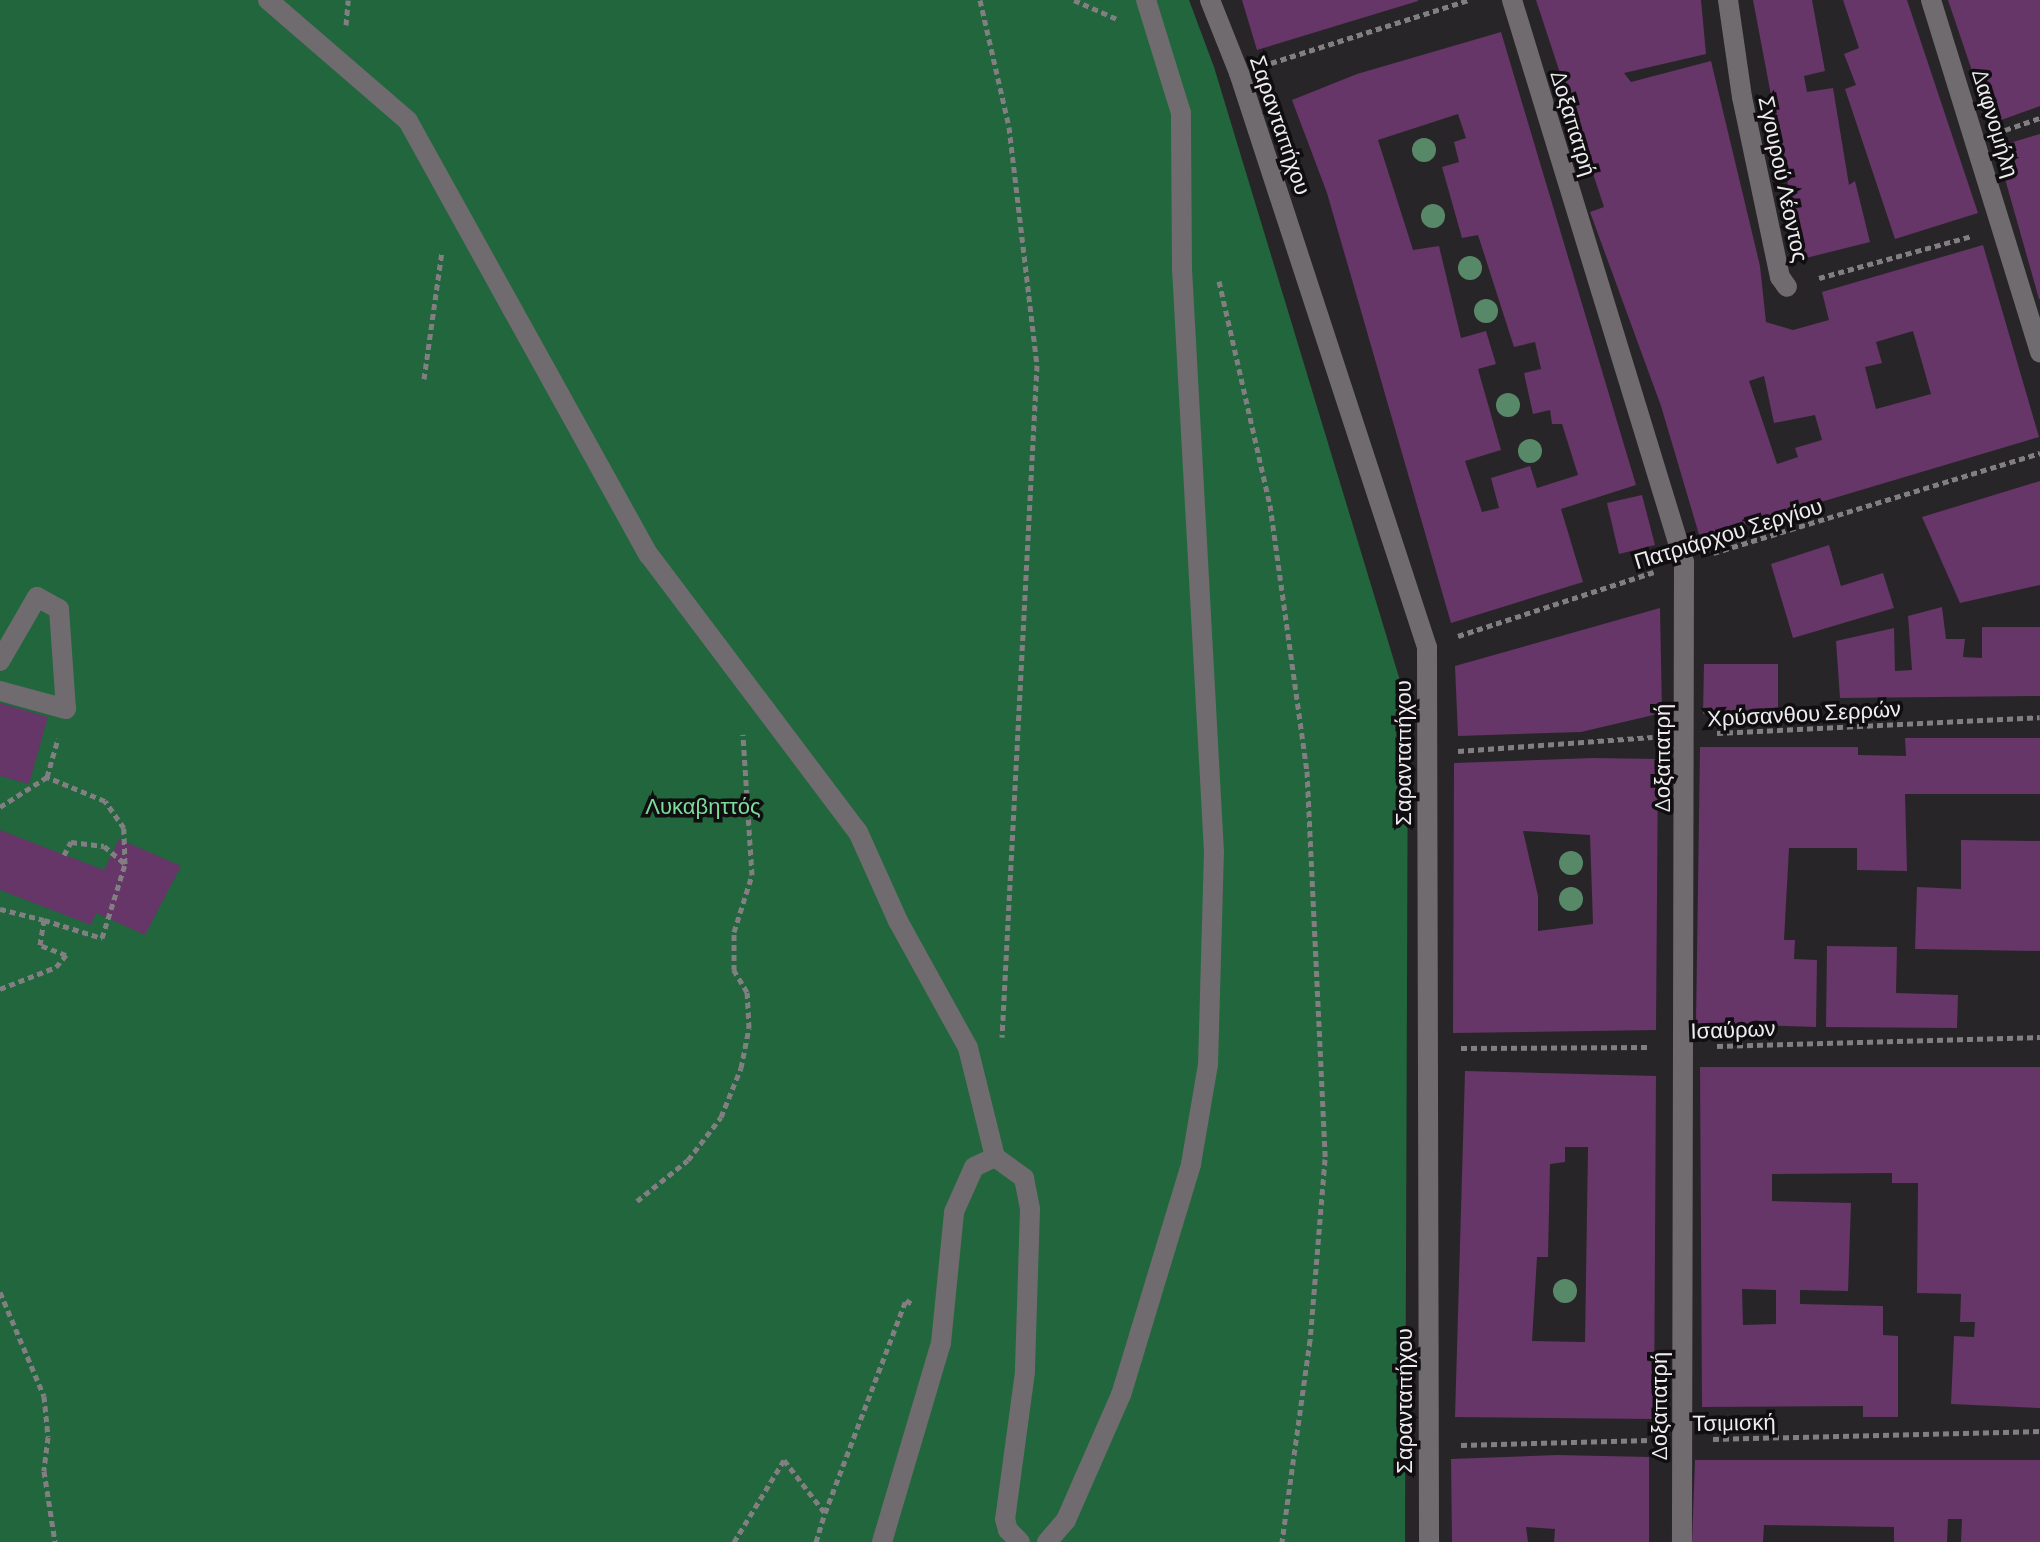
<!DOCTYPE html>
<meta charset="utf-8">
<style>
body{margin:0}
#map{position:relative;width:2040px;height:1542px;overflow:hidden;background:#282528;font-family:Barlow,sans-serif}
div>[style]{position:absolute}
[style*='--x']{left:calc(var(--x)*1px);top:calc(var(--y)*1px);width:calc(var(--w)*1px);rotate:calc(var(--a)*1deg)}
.forest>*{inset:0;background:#21663c}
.building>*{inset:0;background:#653667}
.path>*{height:5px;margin-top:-2.5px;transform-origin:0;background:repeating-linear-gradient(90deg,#827f82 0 6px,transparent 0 10px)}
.minor>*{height:20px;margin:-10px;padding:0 10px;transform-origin:10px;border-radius:10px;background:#6f6b6f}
.trees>*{width:24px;height:24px;margin:-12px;border-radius:50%;background:#578968}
span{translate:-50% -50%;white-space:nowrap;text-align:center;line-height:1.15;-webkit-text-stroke:7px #100e10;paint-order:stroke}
.street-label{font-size:22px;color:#eeecee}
.park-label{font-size:22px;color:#7ddb9c}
</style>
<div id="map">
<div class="forest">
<i style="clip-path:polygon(0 0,1189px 0,1214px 67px,1408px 707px,1405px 1542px,0 1542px)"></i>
</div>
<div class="building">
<i style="clip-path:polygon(1242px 0,1418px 0,1418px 1px,1257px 50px)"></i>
<i style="clip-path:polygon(evenodd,1536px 0,1701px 0,1706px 54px,1624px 73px,1631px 82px,1711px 61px,1760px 266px,1766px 322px,1793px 330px,1829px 320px,1822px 292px,1983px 245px,2039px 437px,1700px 538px,1661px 406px,1590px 212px,1604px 207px,1536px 0,1913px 331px,1931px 394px,1876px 409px,1865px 367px,1882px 363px,1876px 342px,1913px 331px,1536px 0,1764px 376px,1774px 423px,1815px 415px,1822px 440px,1795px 448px,1798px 457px,1777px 464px,1749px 381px,1764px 376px)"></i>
<i style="clip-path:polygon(1753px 0,1812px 0,1825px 71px,1804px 76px,1807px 92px,1833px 88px,1849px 185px,1855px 181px,1870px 242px,1802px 259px)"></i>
<i style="clip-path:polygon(1843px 0,1907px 0,1978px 213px,1895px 239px,1845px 89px,1856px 85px,1844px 54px,1859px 48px)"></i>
<i style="clip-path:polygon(1948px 0,2040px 0,2040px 106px,1990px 124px)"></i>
<i style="clip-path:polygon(evenodd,1501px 32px,1636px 485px,1561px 509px,1583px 582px,1451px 623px,1327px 193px,1292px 100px,1357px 74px,1501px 32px,1458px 114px,1466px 138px,1454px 142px,1459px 162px,1442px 167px,1462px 238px,1478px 235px,1514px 347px,1535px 342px,1541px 369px,1524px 373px,1533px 414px,1550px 410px,1552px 424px,1562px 424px,1578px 475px,1537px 488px,1530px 466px,1491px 478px,1499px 508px,1482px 512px,1465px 461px,1501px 450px,1478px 369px,1496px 364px,1486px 331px,1461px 338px,1439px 246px,1413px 250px,1378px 140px,1458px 114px)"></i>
<i style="clip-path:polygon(2040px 134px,2040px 299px,2039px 299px,1996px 147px)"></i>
<i style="clip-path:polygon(2040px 481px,2040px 585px,1960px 603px,1922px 517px)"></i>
<i style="clip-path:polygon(1642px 495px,1655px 545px,1619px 554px,1607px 503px)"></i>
<i style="clip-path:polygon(1829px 545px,1841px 586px,1883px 573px,1894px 608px,1793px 638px,1771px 564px)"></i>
<i style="clip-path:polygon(1942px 607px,1946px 639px,1965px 639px,1963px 657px,1982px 658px,1982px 627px,2040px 627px,2040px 696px,1840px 698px,1836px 641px,1894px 628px,1895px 671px,1912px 670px,1908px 616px)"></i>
<i style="clip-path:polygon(1660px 608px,1662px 713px,1581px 732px,1458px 736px,1455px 666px)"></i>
<i style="clip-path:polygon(1704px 664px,1778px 664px,1778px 714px,1703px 714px)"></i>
<i style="clip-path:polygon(0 703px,48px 717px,29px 784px,0 776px)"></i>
<i style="clip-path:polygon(1905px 738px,2040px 738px,2040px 794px,1905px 794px,1907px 871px,1857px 870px,1857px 848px,1789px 848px,1784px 940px,1795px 940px,1794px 959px,1817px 960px,1816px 1027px,1696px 1023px,1700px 747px,1858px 747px,1858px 755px,1906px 756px)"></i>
<i style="clip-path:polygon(evenodd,1593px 758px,1658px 759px,1656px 1030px,1453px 1033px,1454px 763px,1593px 758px,1523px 831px,1590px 835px,1593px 924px,1538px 931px,1538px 896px,1523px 831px)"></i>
<i style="clip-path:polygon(0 830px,104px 870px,119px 839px,181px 866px,145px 935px,96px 913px,91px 925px,0 890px)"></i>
<i style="clip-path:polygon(1961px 840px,2040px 841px,2040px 951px,1915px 949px,1917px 887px,1961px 889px)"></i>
<i style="clip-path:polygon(1827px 946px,1897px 947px,1896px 993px,1958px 995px,1957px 1028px,1826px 1027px)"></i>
<i style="clip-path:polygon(evenodd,1700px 1067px,2040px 1067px,2040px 1408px,1951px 1404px,1954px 1336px,1974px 1337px,1975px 1322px,1960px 1322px,1961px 1294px,1917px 1293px,1918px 1183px,1892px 1183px,1892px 1173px,1772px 1174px,1772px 1201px,1851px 1203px,1848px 1291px,1800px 1290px,1800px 1304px,1883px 1306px,1883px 1335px,1898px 1336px,1898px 1417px,1863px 1417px,1863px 1406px,1702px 1407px,1700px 1067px,1742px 1289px,1776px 1290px,1776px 1324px,1743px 1325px,1742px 1289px)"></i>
<i style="clip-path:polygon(evenodd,1465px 1071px,1656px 1076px,1654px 1419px,1455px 1417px,1465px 1071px,1565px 1147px,1588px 1147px,1585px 1342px,1532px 1341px,1537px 1257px,1548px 1257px,1550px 1164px,1565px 1162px,1565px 1147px)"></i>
<i style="clip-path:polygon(1557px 1455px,1649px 1457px,1649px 1542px,1554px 1542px,1555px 1529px,1526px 1527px,1528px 1542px,1452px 1542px,1451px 1459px)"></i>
<i style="clip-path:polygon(1695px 1460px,2040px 1460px,2040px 1542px,1961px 1542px,1962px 1519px,1948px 1519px,1947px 1542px,1894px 1542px,1894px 1527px,1764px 1525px,1763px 1542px,1692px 1542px)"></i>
</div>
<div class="path">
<i style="--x:980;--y:0;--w:130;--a:77.1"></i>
<i style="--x:1009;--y:127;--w:240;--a:83.3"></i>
<i style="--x:1037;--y:365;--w:673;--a:92.98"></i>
<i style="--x:1074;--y:0;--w:47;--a:23.8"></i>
<i style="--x:346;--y:25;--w:25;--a:-85"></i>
<i style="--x:1271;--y:63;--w:207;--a:-17.7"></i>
<i style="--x:2005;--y:130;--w:37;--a:-19"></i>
<i style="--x:1819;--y:278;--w:158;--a:-15.4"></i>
<i style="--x:1219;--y:281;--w:230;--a:77.2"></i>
<i style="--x:1270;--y:505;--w:269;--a:82.1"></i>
<i style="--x:1307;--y:771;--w:388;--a:87.3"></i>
<i style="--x:1325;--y:1159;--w:182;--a:94.7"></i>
<i style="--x:1310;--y:1340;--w:204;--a:97.9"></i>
<i style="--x:424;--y:379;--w:129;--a:-82"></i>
<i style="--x:1713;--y:553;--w:342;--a:-17"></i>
<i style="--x:1458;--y:636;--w:206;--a:-18.1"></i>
<i style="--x:1717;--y:733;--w:323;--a:-2.8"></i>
<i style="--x:1458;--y:751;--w:195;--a:-4.1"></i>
<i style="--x:0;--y:807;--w:56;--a:-32.6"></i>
<i style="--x:64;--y:855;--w:15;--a:-62"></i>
<i style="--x:71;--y:842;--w:33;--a:7"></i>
<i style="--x:104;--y:846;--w:26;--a:40"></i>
<i style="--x:0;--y:909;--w:45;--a:14"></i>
<i style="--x:0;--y:989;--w:60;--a:-21.4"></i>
<i style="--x:56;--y:967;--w:16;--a:-50"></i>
<i style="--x:66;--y:955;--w:28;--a:-159"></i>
<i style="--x:40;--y:945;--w:25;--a:-81"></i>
<i style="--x:44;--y:920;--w:61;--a:17.2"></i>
<i style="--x:102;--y:938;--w:77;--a:-72.7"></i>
<i style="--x:125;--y:864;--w:36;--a:-92"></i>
<i style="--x:124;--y:828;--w:33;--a:-125"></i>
<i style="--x:105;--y:801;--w:63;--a:-157.5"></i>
<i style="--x:47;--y:777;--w:40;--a:-74"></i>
<i style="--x:1717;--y:1046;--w:323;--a:-1.6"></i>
<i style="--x:1461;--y:1048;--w:190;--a:-0.3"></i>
<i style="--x:637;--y:1201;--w:65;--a:-38.8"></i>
<i style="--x:688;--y:1160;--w:54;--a:-52.5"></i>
<i style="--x:721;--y:1117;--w:53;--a:-67.8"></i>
<i style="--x:741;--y:1068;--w:41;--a:-78.7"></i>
<i style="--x:749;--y:1028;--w:36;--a:-93"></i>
<i style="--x:747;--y:992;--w:26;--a:-121"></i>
<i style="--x:734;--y:970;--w:38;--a:-90"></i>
<i style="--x:734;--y:932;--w:60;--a:-72.5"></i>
<i style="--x:752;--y:875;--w:141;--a:-93.7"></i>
<i style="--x:0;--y:1292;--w:113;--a:67.1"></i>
<i style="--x:44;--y:1396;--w:41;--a:84.4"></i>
<i style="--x:48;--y:1437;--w:34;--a:97"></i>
<i style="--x:44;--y:1471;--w:72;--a:81.2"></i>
<i style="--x:1713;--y:1439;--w:327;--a:-1.4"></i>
<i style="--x:1461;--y:1445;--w:190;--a:-1.5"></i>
<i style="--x:734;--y:1542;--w:96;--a:-58.6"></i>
<i style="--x:784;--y:1460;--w:67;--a:52.3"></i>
<i style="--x:825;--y:1513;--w:228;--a:-69.2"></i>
<i style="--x:906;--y:1300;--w:7;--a:34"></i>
<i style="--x:816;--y:1542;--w:30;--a:-73"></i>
</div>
<div class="minor">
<i style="--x:268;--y:0;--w:185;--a:40.8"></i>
<i style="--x:408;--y:121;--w:496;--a:61"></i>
<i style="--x:649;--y:555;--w:347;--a:53"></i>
<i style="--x:858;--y:832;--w:98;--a:65.8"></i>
<i style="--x:898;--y:921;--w:145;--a:61.1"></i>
<i style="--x:968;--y:1048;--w:112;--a:76.1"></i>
<i style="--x:1210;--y:0;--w:79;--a:68.3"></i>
<i style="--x:1239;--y:73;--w:604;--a:71.87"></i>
<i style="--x:1427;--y:647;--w:895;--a:89.87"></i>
<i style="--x:1512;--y:0;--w:588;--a:72.98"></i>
<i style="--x:1684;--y:562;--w:980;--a:90.12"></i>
<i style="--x:1728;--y:0;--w:98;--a:81.8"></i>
<i style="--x:1742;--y:97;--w:184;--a:78.1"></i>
<i style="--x:1780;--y:277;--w:12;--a:55"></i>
<i style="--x:1931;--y:0;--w:369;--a:72.8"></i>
<i style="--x:0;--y:661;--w:74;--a:-60"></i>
<i style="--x:37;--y:597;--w:25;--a:29"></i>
<i style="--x:59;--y:609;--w:100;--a:86"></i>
<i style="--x:66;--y:709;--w:68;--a:-164.7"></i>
<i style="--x:882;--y:1542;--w:208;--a:-73.5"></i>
<i style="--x:941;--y:1343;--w:132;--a:-84.3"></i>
<i style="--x:954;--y:1212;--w:49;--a:-66"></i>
<i style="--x:974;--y:1167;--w:23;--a:-25"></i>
<i style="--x:995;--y:1157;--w:36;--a:36"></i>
<i style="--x:1024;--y:1178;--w:32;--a:79"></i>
<i style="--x:1030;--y:1209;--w:163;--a:91.8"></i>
<i style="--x:1025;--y:1372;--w:148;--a:97.7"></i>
<i style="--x:1005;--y:1519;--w:11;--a:75"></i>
<i style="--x:1008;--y:1530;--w:17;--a:45"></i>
<i style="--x:1047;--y:1542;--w:29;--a:-49"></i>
<i style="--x:1066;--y:1520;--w:137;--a:-66.3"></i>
<i style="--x:1121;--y:1395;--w:241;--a:-73.1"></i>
<i style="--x:1191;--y:1164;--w:100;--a:-80.3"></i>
<i style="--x:1208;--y:1065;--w:213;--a:-88.4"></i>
<i style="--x:1214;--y:852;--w:584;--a:-93.14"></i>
<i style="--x:1182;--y:269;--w:156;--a:-90.4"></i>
<i style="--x:1181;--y:113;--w:118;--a:-107.2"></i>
</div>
<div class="trees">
<i style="left:1424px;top:150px"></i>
<i style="left:1433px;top:216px"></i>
<i style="left:1470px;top:268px"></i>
<i style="left:1486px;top:311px"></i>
<i style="left:1508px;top:405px"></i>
<i style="left:1530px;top:451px"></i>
<i style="left:1571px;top:863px"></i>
<i style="left:1571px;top:899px"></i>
<i style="left:1565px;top:1291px"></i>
</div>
<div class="street-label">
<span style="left:1574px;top:123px;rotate:73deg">Δοξαπατρή</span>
<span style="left:1996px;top:123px;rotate:73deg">Δαφνομήλη</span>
<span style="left:1281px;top:125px;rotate:71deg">Σαρανταπήχου</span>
<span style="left:1784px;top:179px;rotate:78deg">Σγουρού Λέοντος</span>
<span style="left:1728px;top:533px;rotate:-17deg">Πατριάρχου Σεργίου</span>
<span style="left:1804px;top:713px;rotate:-3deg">Χρύσανθου Σερρών</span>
<span style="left:1403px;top:753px;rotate:-90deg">Σαρανταπήχου</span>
<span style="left:1662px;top:758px;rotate:-90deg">Δοξαπατρή</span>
<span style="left:1733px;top:1029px;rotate:-2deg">Ισαύρων</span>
<span style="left:1404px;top:1401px;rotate:-90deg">Σαρανταπήχου</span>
<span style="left:1659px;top:1406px;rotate:-90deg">Δοξαπατρή</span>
<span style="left:1734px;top:1422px;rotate:-1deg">Τσιμισκή</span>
</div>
<div class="park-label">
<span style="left:703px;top:806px">Λυκαβηττός</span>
</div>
</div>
